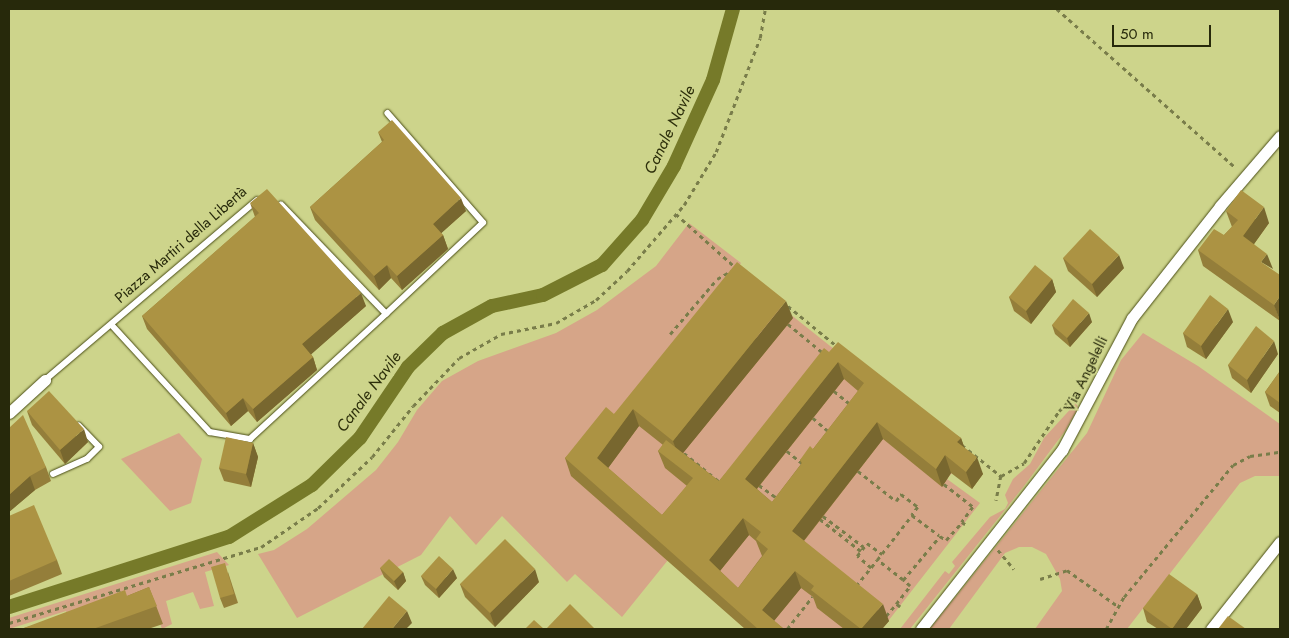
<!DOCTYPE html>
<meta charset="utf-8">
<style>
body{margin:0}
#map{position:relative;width:1289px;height:638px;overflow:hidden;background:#cdd48b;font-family:Jost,sans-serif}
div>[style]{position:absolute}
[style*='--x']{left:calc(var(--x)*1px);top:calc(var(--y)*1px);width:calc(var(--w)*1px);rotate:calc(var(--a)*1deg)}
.green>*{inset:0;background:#d6a588}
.canal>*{height:14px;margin:-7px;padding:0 7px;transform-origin:7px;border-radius:7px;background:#767a29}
.path>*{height:2.5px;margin-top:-1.25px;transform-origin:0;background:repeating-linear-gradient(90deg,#797d4a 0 4px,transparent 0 8px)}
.roads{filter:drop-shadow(0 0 1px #494c15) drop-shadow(0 0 1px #494c15)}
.service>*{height:5.5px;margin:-2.75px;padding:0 2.75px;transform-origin:2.75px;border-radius:2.75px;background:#fff}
.minor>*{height:11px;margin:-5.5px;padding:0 5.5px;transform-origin:5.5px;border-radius:5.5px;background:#fff}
.wall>*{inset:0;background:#947e3a}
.shaded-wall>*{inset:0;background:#78672f}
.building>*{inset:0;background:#ac9343}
span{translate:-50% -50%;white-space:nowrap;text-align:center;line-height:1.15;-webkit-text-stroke:4px #cdd48b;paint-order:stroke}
.street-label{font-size:15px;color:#27290b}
.water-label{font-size:16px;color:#2d2f0b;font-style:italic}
.frame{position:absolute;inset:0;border:10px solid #27290b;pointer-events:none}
.scale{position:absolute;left:1112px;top:25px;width:99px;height:22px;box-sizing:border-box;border:2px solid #27290b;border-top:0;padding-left:6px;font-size:15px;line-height:18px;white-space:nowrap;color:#27290b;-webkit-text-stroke:4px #cdd48b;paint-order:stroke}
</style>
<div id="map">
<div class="green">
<i style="clip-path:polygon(689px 223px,741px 263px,733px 273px,746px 279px,967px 455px,947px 479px,980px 503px,882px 629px,746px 629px,668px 560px,622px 617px,575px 574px,567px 582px,502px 516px,476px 545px,450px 516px,421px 555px,297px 618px,258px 554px,274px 550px,307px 529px,376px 470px,398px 442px,417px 410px,442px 381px,478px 361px,556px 333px,597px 310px,656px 266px)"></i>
<i style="clip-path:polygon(1143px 333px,1198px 366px,1280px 424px,1280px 476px,1255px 476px,1240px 483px,1127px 629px,1035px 629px,1062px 591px,1060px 579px,1046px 554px,1032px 547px,1019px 547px,1005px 553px,949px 629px,930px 629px,1087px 433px,1121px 360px)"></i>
<i style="clip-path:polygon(1076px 403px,1078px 408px,1065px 431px,1024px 486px,910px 629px,900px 629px,945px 571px,949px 574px,955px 566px,952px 562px,990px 517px,1005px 509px,1008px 503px,1005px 495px,1013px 479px,1030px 464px,1044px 438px)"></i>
<i style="clip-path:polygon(179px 433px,202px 459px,191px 503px,170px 511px,121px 459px)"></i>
<i style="clip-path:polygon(217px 552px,229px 565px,205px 572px,214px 606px,200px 609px,193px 592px,166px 601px,172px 624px,162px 629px,154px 608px,69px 627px,66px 611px,9px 629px,9px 618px)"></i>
</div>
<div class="canal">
<i style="--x:9;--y:607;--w:231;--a:-17.7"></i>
<i style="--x:229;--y:537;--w:98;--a:-32.1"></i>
<i style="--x:312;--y:485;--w:67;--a:-44.4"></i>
<i style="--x:360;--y:438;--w:86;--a:-55.9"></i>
<i style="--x:408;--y:367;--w:49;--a:-44.2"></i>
<i style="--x:443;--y:333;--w:56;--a:-28.9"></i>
<i style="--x:492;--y:306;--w:52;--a:-12.2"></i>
<i style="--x:543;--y:295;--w:66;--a:-27"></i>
<i style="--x:602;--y:265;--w:60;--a:-48.4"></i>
<i style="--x:642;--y:220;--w:63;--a:-59.3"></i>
<i style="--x:674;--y:166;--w:94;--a:-65.6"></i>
<i style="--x:713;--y:80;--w:74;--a:-74.3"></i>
</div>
<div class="path">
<i style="--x:1057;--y:9;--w:239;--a:41.6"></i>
<i style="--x:676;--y:214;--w:79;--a:41.9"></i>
<i style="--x:788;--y:306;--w:65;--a:39.4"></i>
<i style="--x:788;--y:324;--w:44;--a:39.5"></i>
<i style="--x:670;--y:334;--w:72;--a:-49.5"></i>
<i style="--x:717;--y:279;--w:16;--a:-30"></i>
<i style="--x:834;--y:391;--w:22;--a:39"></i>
<i style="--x:813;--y:418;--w:21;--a:41"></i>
<i style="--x:962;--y:445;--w:50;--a:38.5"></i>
<i style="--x:1001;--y:476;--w:25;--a:101"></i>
<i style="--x:787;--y:451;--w:21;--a:39"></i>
<i style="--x:684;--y:453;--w:46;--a:38.9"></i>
<i style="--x:858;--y:471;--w:48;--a:38.3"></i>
<i style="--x:896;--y:501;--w:9;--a:-54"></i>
<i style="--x:901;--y:494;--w:21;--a:37"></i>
<i style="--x:918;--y:507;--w:10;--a:127"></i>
<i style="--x:1001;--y:476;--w:26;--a:-29"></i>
<i style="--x:1024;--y:463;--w:63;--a:-56.1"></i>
<i style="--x:1059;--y:411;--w:17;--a:-45"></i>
<i style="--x:1071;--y:399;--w:5;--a:-11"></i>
<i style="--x:944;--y:484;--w:37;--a:38"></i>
<i style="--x:973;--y:507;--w:19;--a:126"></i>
<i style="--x:962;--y:522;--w:4;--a:34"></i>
<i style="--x:759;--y:485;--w:24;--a:36"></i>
<i style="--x:823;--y:516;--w:51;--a:37.1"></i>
<i style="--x:820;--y:519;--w:52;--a:38"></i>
<i style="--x:998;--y:550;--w:25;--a:50"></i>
<i style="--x:871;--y:568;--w:18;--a:-139"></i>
<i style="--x:857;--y:556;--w:16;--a:-52"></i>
<i style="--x:867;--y:543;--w:19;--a:36"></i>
<i style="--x:1040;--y:579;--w:28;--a:-18"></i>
<i style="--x:1067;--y:570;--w:64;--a:35.4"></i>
<i style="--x:903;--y:580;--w:33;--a:-142"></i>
<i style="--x:877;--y:560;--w:57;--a:-52.1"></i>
<i style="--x:912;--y:515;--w:34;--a:37"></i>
<i style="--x:856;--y:586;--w:33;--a:-51"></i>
<i style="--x:900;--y:607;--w:5;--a:-143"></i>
<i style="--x:896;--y:604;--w:23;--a:-52"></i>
<i style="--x:910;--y:586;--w:9;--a:-139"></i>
<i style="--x:903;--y:580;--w:57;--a:-49.9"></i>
<i style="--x:940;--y:536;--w:7;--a:34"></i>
<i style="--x:946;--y:540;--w:24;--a:-48"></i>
<i style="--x:886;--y:616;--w:16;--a:-50"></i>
<i style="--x:9;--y:623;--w:263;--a:-16.8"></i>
<i style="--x:261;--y:547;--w:69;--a:-34.4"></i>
<i style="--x:318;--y:508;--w:74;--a:-43.4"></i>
<i style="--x:372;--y:457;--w:65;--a:-51.2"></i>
<i style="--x:413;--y:406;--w:66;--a:-46.2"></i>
<i style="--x:459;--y:358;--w:48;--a:-29.7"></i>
<i style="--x:501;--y:334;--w:56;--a:-11.3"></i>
<i style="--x:556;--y:323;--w:46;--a:-29.9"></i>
<i style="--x:596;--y:300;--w:42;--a:-43.1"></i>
<i style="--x:627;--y:271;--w:87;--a:-49.2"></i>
<i style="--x:684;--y:205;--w:62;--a:-58.9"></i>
<i style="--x:716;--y:152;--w:122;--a:-68.9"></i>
<i style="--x:760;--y:38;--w:29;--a:-80"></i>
<i style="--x:787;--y:629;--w:41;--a:-52"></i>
<i style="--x:1106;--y:629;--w:37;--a:-61"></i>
<i style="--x:1124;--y:597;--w:171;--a:-50.5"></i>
<i style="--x:1233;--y:465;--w:19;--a:-28"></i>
<i style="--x:1250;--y:456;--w:30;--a:-8"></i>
</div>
<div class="roads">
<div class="service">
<i style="--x:386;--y:314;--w:133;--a:-43.2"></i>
<i style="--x:483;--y:223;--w:145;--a:-131.1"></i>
<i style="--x:112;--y:325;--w:145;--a:47.5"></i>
<i style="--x:210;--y:432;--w:41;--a:9.9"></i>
<i style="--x:250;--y:439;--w:185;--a:-42.6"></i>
<i style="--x:386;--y:314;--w:151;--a:-133.9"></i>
<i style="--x:45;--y:380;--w:278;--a:-40.3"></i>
<i style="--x:53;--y:474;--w:37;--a:-24"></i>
<i style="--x:87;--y:459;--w:17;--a:-45"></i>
<i style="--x:99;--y:447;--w:29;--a:-134"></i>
</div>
<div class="minor">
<i style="--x:9;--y:413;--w:49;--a:-42.5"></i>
<i style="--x:921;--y:629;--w:228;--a:-51.8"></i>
<i style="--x:1062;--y:450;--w:149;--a:-62.1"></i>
<i style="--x:1132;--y:318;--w:142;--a:-51.8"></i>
<i style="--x:1220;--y:206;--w:92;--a:-49.4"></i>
<i style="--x:1211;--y:629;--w:111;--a:-51.6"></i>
</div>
</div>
<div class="wall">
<i style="clip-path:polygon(378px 132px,466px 211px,441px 233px,443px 235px,448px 249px,402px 290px,391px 278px,379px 290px,315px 220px,310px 207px,382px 142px)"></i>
<i style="clip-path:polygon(250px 203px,366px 306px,311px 354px,313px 357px,317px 370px,257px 422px,248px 411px,231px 426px,147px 329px,142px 316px,255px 217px)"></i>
<i style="clip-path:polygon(1226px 211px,1269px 223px,1254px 244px,1280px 321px,1203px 266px,1198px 250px,1224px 235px,1232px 227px)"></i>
<i style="clip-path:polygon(1063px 258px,1124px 268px,1097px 297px,1068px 271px)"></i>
<i style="clip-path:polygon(1052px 279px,1056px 292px,1031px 324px,1014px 311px,1009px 297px)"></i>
<i style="clip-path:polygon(evenodd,793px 318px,683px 453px,719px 481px,829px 352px,961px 438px,964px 447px,983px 474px,972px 489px,951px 473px,942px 487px,883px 439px,804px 541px,889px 621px,882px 629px,844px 629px,817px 608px,813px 597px,801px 588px,774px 621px,784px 629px,745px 629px,571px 476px,565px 458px,614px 414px,793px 318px,844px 379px,858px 391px,813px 449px,800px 460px,801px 464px,772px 502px,757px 489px,844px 379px,793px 318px,639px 426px,663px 445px,658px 451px,665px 468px,687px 486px,662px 515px,608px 468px,639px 426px,793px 318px,749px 535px,756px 541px,762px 556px,738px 588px,720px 571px,749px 535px)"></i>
<i style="clip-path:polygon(1092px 322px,1070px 347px,1055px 334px,1052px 325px)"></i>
<i style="clip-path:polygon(1233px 322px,1206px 359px,1187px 347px,1183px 333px)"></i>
<i style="clip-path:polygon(1278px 354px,1251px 393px,1232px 378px,1228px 365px)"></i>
<i style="clip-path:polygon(1280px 371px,1280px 413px,1270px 406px,1265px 392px)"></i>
<i style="clip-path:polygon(27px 411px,88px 442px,65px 464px,32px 425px)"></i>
<i style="clip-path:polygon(9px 428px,46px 467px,51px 481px,35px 490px,9px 512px)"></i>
<i style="clip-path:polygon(253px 443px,258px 457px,251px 487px,224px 481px,219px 468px)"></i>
<i style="clip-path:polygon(9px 516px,57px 560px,62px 574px,9px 596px)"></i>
<i style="clip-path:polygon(380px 568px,403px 572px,406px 581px,398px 590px,384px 577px)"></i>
<i style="clip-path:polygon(228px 572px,238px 603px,224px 608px,220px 598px)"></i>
<i style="clip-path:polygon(421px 576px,457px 578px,439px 598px,425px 585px)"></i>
<i style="clip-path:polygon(539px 582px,495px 627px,465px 597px,460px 584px)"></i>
<i style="clip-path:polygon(149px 587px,163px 624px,148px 629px,21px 629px,127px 596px)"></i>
<i style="clip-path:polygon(1197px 594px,1202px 608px,1186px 629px,1158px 629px,1147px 622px,1143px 608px)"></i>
</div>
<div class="shaded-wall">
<i style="clip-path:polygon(461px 198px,466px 211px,437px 237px,433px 224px)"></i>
<i style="clip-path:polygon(1264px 207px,1269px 223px,1249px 251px,1243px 236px)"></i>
<i style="clip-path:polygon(443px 235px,448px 249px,402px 290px,397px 276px)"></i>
<i style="clip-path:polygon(1267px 254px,1273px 269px,1261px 262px)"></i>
<i style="clip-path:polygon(1119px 255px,1124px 268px,1097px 297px,1092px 284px)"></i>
<i style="clip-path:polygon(387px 265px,391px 278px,379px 290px,374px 276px)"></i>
<i style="clip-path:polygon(1052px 279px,1056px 292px,1031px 324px,1026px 311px)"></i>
<i style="clip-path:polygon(361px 293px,366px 306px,307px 358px,302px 344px)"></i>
<i style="clip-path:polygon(1280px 296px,1280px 321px,1274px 305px)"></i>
<i style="clip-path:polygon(786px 301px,793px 318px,679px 458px,673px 441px)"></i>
<i style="clip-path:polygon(1228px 309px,1233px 322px,1206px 359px,1201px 346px)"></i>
<i style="clip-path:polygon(1089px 313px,1092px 322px,1070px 347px,1067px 338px)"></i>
<i style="clip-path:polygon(1274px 341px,1278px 354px,1251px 393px,1247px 380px)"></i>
<i style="clip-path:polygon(313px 357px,317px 370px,257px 422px,253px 409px)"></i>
<i style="clip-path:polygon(838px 362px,844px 379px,751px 496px,745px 479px)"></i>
<i style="clip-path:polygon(243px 398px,248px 411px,231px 426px,226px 413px)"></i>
<i style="clip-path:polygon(633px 409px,639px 426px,603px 475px,597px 458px)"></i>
<i style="clip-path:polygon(877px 422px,883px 439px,798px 548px,792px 531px)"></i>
<i style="clip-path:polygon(84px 429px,88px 442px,65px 464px,60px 450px)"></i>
<i style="clip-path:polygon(961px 438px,967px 455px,957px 442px)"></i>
<i style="clip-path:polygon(253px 443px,258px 457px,251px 487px,246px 474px)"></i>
<i style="clip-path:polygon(945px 455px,951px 473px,942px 487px,936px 469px)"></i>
<i style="clip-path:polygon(977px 457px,983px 474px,972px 489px,966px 472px)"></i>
<i style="clip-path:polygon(30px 476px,35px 490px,9px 512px,9px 495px)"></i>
<i style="clip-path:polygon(743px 518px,749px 535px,715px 577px,709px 560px)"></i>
<i style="clip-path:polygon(453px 569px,457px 578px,439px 598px,436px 589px)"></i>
<i style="clip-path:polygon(535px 569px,539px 582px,495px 627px,490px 613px)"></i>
<i style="clip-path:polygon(795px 571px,801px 588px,768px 628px,762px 610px)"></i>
<i style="clip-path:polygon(403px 572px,406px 581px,398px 590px,394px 581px)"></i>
<i style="clip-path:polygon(1197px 594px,1202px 608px,1186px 629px,1172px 629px)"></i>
<i style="clip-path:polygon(883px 604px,889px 621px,882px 629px,861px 629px)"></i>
<i style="clip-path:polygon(407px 611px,412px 623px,406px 629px,392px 629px)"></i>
</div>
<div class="building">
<i style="clip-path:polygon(392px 120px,461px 198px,433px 224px,443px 235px,397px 276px,387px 265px,374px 276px,310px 207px,384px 140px,378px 132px)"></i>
<i style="clip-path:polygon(267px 189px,361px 293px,302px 344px,313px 357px,253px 409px,243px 398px,226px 413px,142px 316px,259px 213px,250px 203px)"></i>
<i style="clip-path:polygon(1241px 190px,1264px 207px,1243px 236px,1267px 254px,1261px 262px,1280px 275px,1280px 296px,1274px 305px,1198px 250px,1214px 229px,1224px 235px,1238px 220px,1226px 211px)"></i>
<i style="clip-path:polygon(1090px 229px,1119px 255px,1092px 284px,1063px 258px)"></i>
<i style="clip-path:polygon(evenodd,737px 262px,786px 301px,673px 441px,633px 409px,597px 458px,662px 515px,693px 478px,658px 451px,666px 440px,719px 481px,824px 348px,829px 352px,838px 342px,961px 438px,957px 442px,977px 457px,966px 472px,945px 455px,936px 469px,877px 422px,792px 531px,883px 604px,861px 629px,811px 590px,814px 586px,795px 571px,762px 610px,784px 629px,758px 629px,565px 458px,606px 407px,614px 414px,737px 262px,838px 362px,864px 383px,813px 449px,810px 446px,800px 460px,802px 463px,772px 502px,745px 479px,838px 362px,737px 262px,743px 518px,761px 532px,756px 539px,768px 549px,738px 588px,709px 560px,743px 518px)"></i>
<i style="clip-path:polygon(1035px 265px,1052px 279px,1026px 311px,1009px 297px)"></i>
<i style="clip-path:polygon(1210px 295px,1228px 309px,1201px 346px,1183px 333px)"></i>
<i style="clip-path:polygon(1073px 299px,1089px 313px,1067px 338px,1052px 325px)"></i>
<i style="clip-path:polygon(1256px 326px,1274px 341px,1247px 380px,1228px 365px)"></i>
<i style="clip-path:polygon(1280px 371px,1280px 403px,1265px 392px)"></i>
<i style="clip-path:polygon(49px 391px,84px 429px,60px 450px,27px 411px)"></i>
<i style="clip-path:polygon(23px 415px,46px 467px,30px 476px,9px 495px,9px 428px)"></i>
<i style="clip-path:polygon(226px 437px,253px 443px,246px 474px,219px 468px)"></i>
<i style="clip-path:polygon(34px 505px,57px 560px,9px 581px,9px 516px)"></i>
<i style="clip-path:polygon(505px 539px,535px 569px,490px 613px,460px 584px)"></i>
<i style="clip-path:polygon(439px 556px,453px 569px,436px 589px,421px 576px)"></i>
<i style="clip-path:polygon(389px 559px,403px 572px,394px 581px,380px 568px)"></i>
<i style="clip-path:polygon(225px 563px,234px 594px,220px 598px,211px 567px)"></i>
<i style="clip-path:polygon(1169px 574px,1197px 594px,1172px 629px,1143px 608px)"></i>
<i style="clip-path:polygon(149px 587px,157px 606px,93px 629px,21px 629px,125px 590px,127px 596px)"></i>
<i style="clip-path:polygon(389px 596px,407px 611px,392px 629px,362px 629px)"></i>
<i style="clip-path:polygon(570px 604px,595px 629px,546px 629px)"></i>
<i style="clip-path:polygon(1228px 616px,1246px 629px,1218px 629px)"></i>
<i style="clip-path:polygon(534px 620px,544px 629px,525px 629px)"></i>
</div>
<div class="street-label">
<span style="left:181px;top:245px;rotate:-41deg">Piazza Martiri della Libertà</span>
<span style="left:1086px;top:374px;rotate:-64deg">Via Angelelli</span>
</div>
<div class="water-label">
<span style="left:670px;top:130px;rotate:-64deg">Canale Navile</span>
<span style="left:369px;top:392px;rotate:-53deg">Canale Navile</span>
</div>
<div class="frame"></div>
<div class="scale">50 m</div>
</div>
